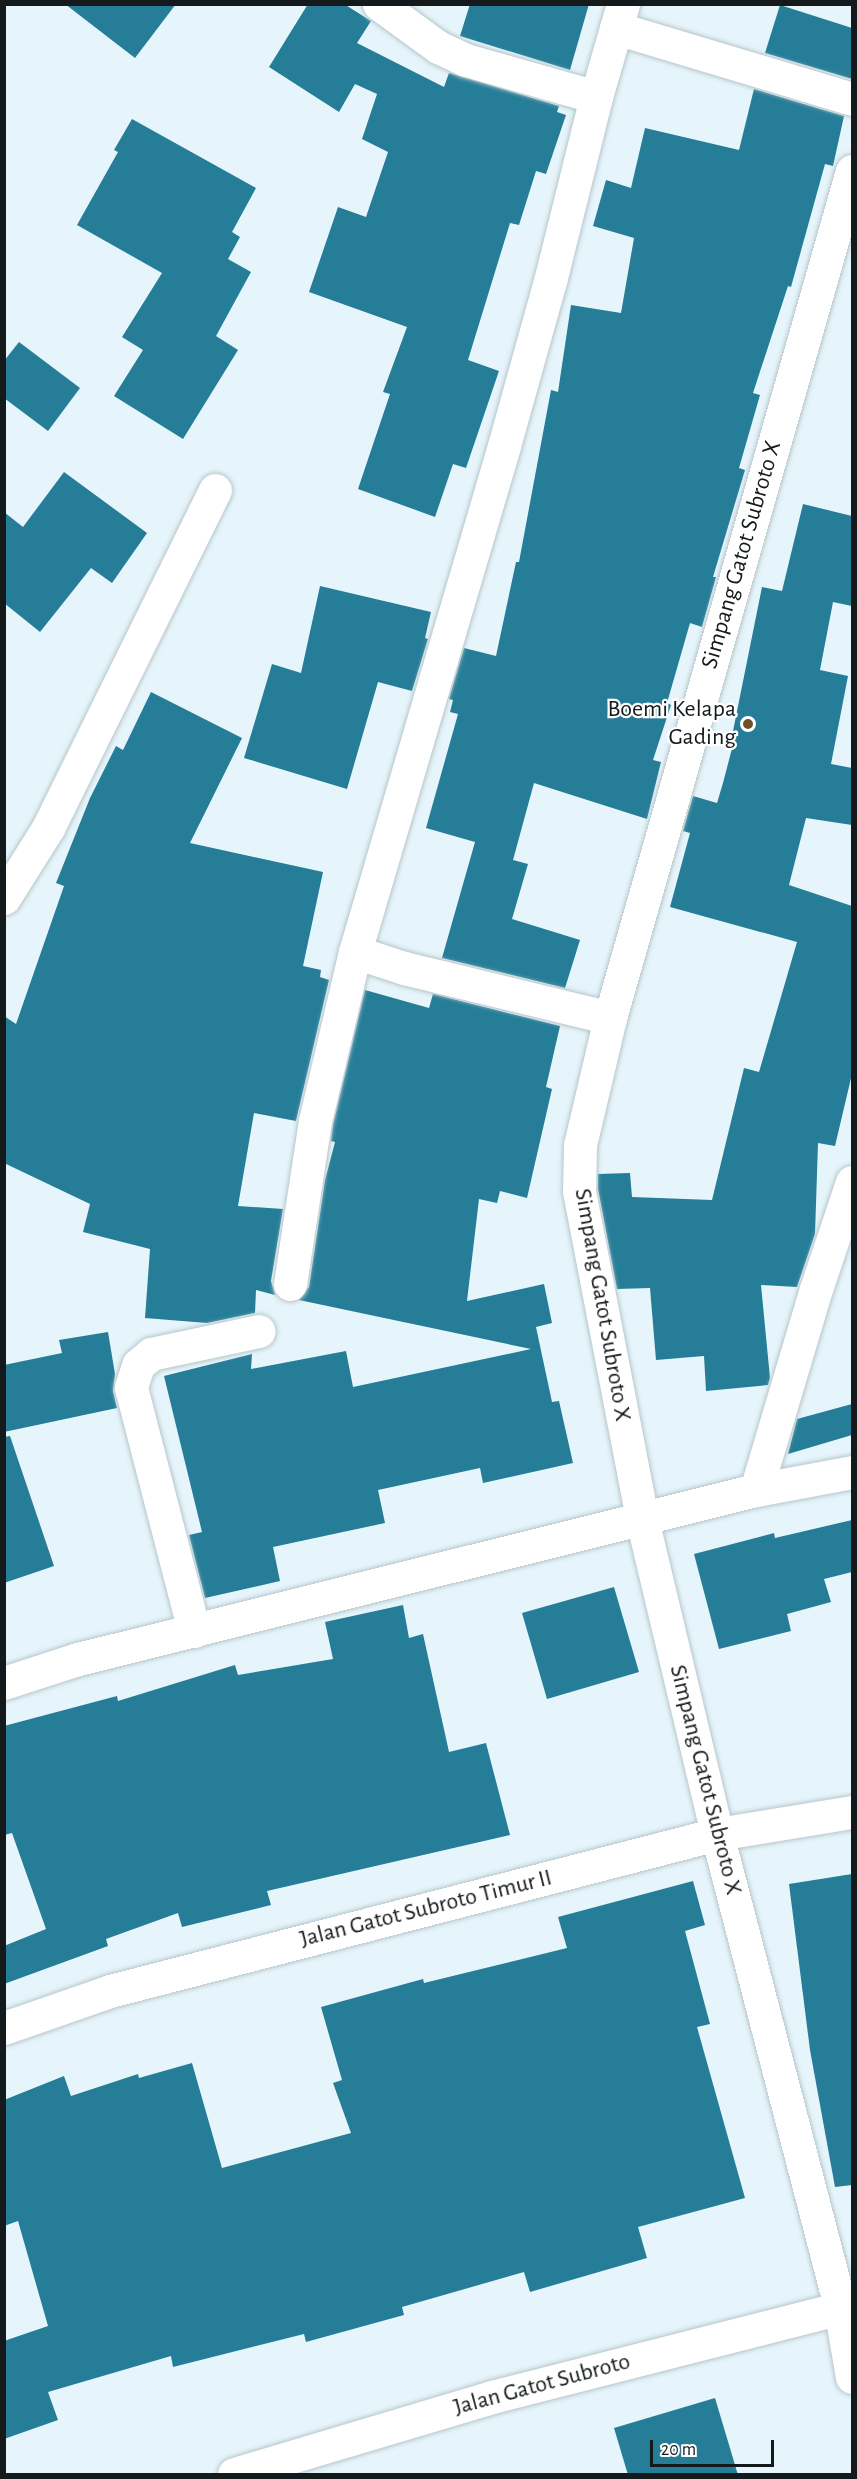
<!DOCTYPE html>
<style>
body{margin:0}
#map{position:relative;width:857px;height:2479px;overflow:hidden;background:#e6f5fb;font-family:"Alegreya Sans",sans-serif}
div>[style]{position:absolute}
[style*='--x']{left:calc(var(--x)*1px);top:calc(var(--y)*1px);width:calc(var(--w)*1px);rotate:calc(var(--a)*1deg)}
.building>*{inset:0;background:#257d97}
.roads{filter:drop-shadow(0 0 2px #b7c6cb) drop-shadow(0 0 2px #b7c6cb)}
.street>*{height:33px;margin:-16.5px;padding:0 16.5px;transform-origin:16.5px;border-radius:16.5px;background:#fff}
.primary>*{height:33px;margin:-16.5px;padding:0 16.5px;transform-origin:16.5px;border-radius:16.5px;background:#fff}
.dots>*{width:16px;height:16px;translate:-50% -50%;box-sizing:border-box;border:3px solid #fff;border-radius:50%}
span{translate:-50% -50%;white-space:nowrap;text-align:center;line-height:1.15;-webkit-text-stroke:4.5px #fff;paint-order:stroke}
.street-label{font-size:24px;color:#14191b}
.poi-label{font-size:24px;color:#14191b}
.right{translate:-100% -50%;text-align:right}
.frame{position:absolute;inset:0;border:6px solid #14191b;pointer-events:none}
.scale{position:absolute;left:650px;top:2440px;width:124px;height:27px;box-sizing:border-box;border:3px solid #14191b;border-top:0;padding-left:8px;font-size:18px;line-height:21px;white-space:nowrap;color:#14191b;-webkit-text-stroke:4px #fff;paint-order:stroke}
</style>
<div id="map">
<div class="building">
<i style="clip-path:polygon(65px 4px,176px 4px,135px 58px)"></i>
<i style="clip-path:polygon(308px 4px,344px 4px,371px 21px,357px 43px,444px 87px,449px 73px,559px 106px,557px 112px,566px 115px,546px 174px,536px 171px,519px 225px,510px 223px,468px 360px,499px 371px,466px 468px,453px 464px,435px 517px,358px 489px,390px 394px,383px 392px,407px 327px,309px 292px,338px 207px,366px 217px,388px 152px,362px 139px,377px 94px,355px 84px,339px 112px,269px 67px)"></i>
<i style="clip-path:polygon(470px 4px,589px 4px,570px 70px,460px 36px)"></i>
<i style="clip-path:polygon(780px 5px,852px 28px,852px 79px,765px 53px)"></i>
<i style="clip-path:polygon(754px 89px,844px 116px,833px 166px,825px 164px,791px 287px,788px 286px,753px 393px,760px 395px,739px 468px,745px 470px,713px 577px,716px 577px,702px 627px,690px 623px,667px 703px,671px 705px,653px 760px,661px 762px,647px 819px,534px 783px,513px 860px,528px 864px,512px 919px,580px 940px,565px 988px,442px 958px,475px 842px,426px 828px,458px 714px,450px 712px,453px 700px,449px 699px,464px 648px,496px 656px,516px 562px,519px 562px,551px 390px,558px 392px,571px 305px,621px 313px,634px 238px,593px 226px,606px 180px,631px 188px,645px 128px,739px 150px)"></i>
<i style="clip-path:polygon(132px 119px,256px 188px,232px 232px,240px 237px,228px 259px,251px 272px,216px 336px,238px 350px,183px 439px,114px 396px,143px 350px,122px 337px,162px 273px,77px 225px,118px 152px,114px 150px)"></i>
<i style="clip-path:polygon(19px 342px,80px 388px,48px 431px,4px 398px,4px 361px)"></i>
<i style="clip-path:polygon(64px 472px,147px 533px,112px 583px,91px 568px,40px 632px,4px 603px,4px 512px,23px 527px)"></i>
<i style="clip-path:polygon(803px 504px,852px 516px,852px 606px,833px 602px,820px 670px,848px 676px,831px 764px,852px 768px,852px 825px,806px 818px,789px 885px,852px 906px,852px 1074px,835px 1146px,818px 1143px,815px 1234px,797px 1287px,761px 1285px,770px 1378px,768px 1385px,706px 1391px,704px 1356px,656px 1360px,650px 1288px,617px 1289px,598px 1189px,598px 1174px,630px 1173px,632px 1197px,712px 1200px,744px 1068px,759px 1072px,797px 942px,670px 907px,690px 833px,683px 831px,693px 796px,717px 803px,723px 783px,735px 737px,732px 736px,762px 587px,782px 591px)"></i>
<i style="clip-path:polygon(320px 586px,431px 612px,425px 638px,428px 639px,412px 691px,378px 682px,347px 789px,244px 758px,272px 664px,301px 673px)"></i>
<i style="clip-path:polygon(151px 692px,242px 738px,190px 843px,323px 872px,303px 966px,321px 970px,320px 977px,329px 980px,296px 1121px,254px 1113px,238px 1206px,283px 1209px,271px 1281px,275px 1295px,256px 1290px,255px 1313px,207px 1323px,145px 1318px,150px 1249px,83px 1232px,90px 1204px,4px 1163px,4px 1016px,16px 1024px,64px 886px,56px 883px,90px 798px,116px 746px,123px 750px)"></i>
<i style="clip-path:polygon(365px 990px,429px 1008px,433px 994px,560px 1026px,546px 1087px,552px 1089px,527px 1198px,500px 1191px,497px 1203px,479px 1199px,467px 1301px,544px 1284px,552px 1323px,536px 1327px,552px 1402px,559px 1401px,573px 1463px,483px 1483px,480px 1468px,378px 1490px,385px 1523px,273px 1547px,280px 1581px,205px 1598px,189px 1535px,202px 1532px,164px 1376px,252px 1354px,251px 1369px,346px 1351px,353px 1387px,531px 1349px,299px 1300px,309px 1287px,325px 1180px,335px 1142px,331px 1141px,333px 1125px)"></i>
<i style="clip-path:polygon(108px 1332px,115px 1374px,113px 1391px,117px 1408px,4px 1432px,4px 1365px,62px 1353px,59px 1340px)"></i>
<i style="clip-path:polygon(852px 1404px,852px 1435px,788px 1454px,797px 1419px)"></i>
<i style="clip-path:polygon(10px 1436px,54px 1566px,4px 1583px,4px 1437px)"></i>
<i style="clip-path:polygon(852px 1520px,852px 1572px,824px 1579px,831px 1602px,787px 1614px,791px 1631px,719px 1649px,694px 1554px,774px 1533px,775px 1538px)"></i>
<i style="clip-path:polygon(614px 1587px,639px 1672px,547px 1699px,522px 1613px)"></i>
<i style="clip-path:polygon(403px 1605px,409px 1638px,423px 1634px,449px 1752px,486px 1743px,510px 1835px,267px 1891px,271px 1905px,182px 1927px,178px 1913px,106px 1939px,108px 1946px,4px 1984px,4px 1946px,46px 1929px,12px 1833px,4px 1835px,4px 1726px,117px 1696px,118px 1701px,235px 1665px,238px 1675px,333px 1659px,325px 1622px)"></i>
<i style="clip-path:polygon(852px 1874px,852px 2185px,835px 2187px,810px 2050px,789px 1884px)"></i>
<i style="clip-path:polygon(693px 1881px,705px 1925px,685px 1931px,710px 2024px,697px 2027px,745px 2198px,638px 2227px,647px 2258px,530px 2292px,524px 2272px,402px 2307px,404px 2315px,306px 2342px,304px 2334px,173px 2367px,171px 2356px,48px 2392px,58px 2420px,4px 2439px,4px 2341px,48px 2326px,18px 2221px,4px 2226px,4px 2100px,64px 2076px,71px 2096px,138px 2074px,139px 2078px,192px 2063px,222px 2168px,351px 2133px,333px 2083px,342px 2080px,321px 2007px,423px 1979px,424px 1983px,567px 1948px,558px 1917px)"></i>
<i style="clip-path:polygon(715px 2398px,738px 2475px,628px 2475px,614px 2428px)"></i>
</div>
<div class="roads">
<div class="street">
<i style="--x:379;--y:4;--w:73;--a:36.1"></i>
<i style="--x:438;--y:47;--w:31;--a:25"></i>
<i style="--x:466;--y:60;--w:135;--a:15.9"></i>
<i style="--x:596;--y:97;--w:190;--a:104"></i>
<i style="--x:550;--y:281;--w:171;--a:105.6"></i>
<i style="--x:504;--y:446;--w:527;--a:106.41"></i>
<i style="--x:355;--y:952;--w:52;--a:18.1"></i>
<i style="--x:404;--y:968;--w:212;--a:13.6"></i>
<i style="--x:616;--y:28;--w:246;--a:16.7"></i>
<i style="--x:596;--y:97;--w:97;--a:-73.8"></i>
<i style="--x:852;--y:171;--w:881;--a:105.95"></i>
<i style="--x:610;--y:1018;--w:130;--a:103.3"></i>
<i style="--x:580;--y:1145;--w:46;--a:91.2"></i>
<i style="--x:579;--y:1191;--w:334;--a:79.1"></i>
<i style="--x:642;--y:1519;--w:324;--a:76.6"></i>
<i style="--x:717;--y:1834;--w:489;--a:75.4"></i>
<i style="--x:840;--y:2307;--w:71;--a:80.3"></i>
<i style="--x:4;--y:898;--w:83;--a:-57.8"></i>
<i style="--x:48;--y:828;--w:377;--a:-63.7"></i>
<i style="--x:290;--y:1284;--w:165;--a:-81.3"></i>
<i style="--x:315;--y:1121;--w:174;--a:-76.7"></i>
<i style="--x:756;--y:1490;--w:210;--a:-73.4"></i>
<i style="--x:816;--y:1289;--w:113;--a:-71.4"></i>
<i style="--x:194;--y:1631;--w:252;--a:-104.5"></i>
<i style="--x:131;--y:1387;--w:23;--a:-72"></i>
<i style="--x:138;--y:1365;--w:17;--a:-40"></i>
<i style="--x:151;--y:1354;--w:110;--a:-12"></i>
<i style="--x:4;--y:1683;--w:78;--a:-18"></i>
<i style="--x:78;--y:1659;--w:699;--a:-14"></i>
<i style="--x:756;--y:1490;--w:98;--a:-10.6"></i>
<i style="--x:4;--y:2028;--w:112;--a:-19.2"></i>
<i style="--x:110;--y:1991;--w:627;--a:-14.5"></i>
<i style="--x:717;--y:1834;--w:137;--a:-9.3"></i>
</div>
<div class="primary">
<i style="--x:234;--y:2474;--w:269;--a:-16.6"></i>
<i style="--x:492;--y:2397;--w:372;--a:-14.3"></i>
</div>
</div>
<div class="dots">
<i style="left:748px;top:724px;background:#705026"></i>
</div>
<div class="street-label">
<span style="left:742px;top:555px;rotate:-74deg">Simpang Gatot Subroto X</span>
<span style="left:602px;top:1305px;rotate:80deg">Simpang Gatot Subroto X</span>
<span style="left:705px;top:1780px;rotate:76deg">Simpang Gatot Subroto X</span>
<span style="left:426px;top:1909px;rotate:-14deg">Jalan Gatot Subroto Timur II</span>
<span style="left:542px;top:2385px;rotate:-15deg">Jalan Gatot Subroto</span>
</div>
<div class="poi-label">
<span class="right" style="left:736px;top:724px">Boemi Kelapa<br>Gading</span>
</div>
<div class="frame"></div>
<div class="scale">20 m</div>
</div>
